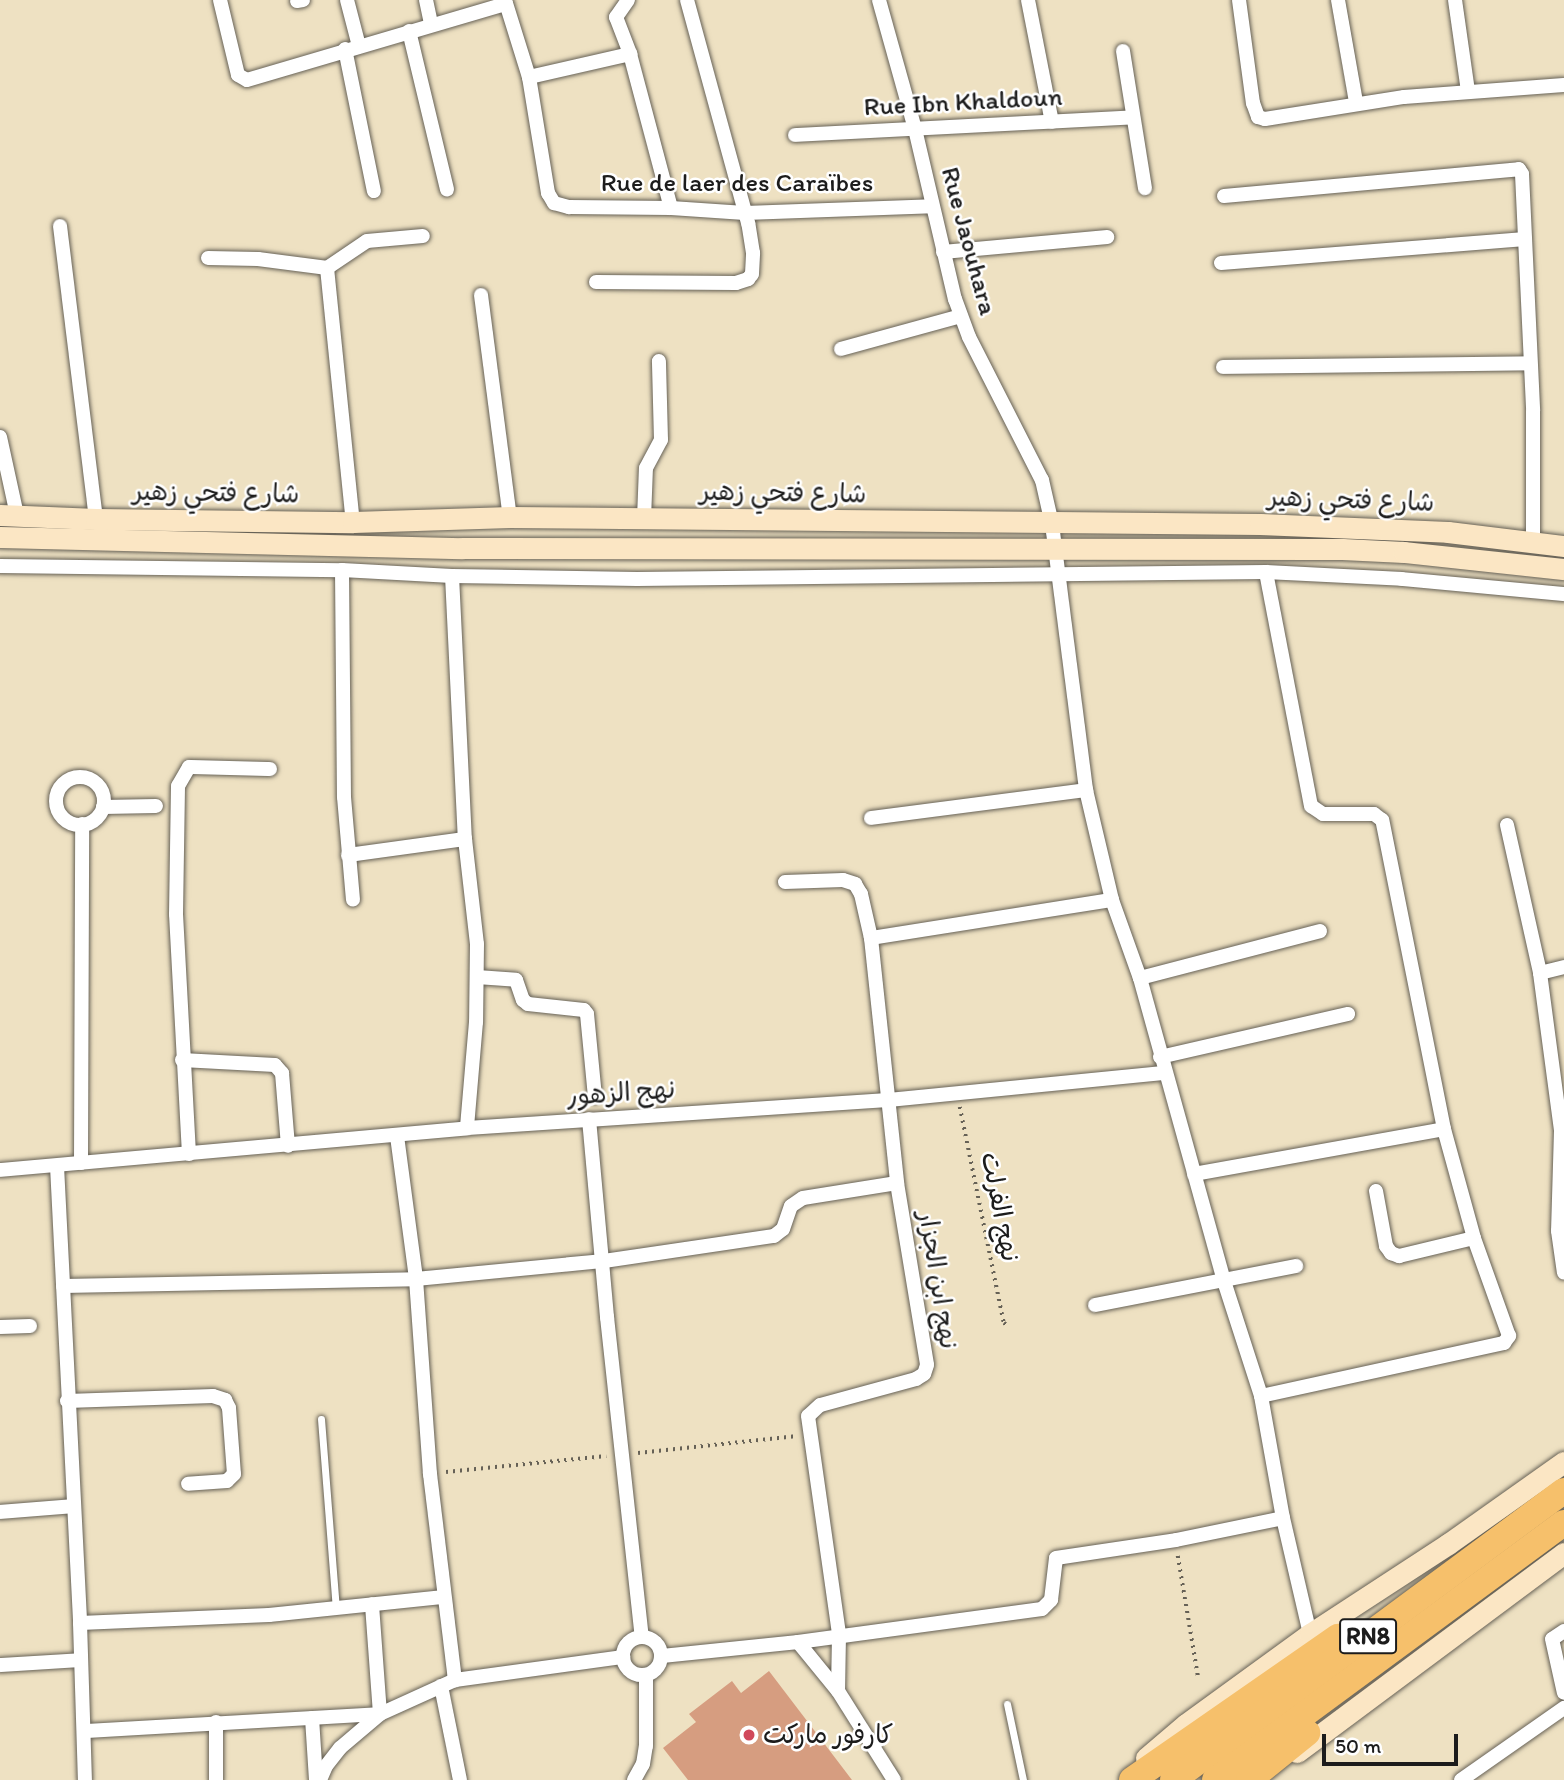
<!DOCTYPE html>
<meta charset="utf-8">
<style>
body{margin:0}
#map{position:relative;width:1564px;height:1780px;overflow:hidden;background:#eee1c2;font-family:Itim,"Playpen Sans Arabic",sans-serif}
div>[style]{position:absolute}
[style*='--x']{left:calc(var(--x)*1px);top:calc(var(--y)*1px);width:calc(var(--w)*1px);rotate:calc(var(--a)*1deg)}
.building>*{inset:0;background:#d69d80}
.path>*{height:3.5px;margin-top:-1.75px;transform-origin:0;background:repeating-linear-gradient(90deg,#666156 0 2px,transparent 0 7px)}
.roads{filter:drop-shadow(0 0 2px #666156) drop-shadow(0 0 2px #666156)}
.lane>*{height:7px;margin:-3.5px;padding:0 3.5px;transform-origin:3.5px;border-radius:3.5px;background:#fff}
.street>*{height:14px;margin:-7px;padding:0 7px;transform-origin:7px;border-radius:7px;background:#fff}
.street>.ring{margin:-7px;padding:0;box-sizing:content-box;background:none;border:14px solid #fff;border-radius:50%}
.secondary>*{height:21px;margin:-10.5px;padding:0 10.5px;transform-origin:10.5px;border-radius:10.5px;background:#fbe6c4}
.highway>*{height:26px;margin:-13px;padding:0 13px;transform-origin:13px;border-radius:13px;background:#f6c06b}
.dots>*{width:19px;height:19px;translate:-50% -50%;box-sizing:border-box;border:4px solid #fff;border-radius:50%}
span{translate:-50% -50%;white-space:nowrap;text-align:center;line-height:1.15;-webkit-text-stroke:5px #fff;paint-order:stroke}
.shield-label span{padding:2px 5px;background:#fff;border:2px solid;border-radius:5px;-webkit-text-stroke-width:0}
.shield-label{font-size:24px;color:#1c1c1c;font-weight:700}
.street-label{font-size:26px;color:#1c1c1c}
.poi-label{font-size:26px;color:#1c1c1c}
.left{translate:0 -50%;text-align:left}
.scale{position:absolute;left:1322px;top:1734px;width:136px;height:32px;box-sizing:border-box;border:4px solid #1c1c1c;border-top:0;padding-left:9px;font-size:21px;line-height:24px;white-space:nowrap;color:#1c1c1c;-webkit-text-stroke:5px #fff;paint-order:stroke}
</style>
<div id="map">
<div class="building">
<i style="clip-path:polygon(769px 1671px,852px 1780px,688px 1780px,663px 1748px,696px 1722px,689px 1714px,732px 1681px,741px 1693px)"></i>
</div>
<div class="path">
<i style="--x:960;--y:1107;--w:220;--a:78.5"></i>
<i style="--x:1004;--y:1323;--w:5;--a:37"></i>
<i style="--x:638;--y:1453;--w:160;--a:-6.1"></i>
<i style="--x:446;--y:1472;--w:161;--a:-5.7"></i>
<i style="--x:1178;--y:1556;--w:122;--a:80.5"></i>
</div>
<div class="roads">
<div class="lane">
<i style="--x:321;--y:1419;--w:190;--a:85.5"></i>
<i style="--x:1007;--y:1704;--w:78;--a:78.1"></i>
</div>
<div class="street">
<i style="--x:220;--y:0;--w:77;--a:76.5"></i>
<i style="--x:238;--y:75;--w:10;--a:29"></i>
<i style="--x:247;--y:80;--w:270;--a:-16.4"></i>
<i style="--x:347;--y:0;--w:48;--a:75.4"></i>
<i style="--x:426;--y:0;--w:25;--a:78"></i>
<i style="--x:505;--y:0;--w:81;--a:72.7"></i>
<i style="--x:529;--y:77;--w:118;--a:80.7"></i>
<i style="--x:548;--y:193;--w:12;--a:59"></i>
<i style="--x:554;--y:203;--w:16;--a:15"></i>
<i style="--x:569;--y:207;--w:102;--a:0.6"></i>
<i style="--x:671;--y:208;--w:74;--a:3.9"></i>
<i style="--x:745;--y:213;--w:187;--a:-2.1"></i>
<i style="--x:628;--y:0;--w:21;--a:125"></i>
<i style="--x:616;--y:17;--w:40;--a:69"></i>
<i style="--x:630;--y:54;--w:159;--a:75.1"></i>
<i style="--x:879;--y:0;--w:134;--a:74.4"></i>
<i style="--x:915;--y:129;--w:175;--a:76.8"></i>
<i style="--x:955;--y:299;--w:40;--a:69.8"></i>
<i style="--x:969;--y:337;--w:161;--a:63"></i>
<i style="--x:1042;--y:480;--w:45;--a:77.2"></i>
<i style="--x:1052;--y:524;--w:268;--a:82.7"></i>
<i style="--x:1086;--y:790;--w:113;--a:76.7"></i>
<i style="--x:1112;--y:900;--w:83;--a:70.3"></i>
<i style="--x:1140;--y:978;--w:311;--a:74.5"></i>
<i style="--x:1223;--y:1278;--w:124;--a:72.1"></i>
<i style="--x:1261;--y:1396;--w:124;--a:79.8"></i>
<i style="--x:1283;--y:1518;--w:119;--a:76.9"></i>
<i style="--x:1028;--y:0;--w:124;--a:78.9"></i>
<i style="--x:1239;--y:0;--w:104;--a:82.3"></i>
<i style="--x:1253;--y:103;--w:15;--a:70"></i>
<i style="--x:1258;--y:117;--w:7;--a:16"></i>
<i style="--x:1265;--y:119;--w:141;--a:-9"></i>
<i style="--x:1404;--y:97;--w:160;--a:-4.3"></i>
<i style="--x:1338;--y:0;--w:104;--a:80"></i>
<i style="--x:1455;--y:0;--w:92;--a:81.9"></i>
<i style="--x:297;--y:1;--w:6;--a:-9"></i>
<i style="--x:409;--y:31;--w:163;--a:76.5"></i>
<i style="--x:345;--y:49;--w:145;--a:78.5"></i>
<i style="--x:1123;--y:51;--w:139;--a:80.9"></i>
<i style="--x:529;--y:77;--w:104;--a:-12.8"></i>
<i style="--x:795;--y:135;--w:338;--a:-3"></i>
<i style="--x:1224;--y:196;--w:296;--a:-5.2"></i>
<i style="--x:1519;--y:169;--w:6;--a:59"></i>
<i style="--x:1522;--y:174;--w:237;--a:87.3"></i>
<i style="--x:1533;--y:411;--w:132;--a:90"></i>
<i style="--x:60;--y:226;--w:295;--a:83"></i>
<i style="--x:943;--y:252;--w:165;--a:-5.2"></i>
<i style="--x:208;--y:258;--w:50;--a:1.1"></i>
<i style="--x:258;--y:259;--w:70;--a:7.4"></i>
<i style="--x:327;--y:268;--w:48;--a:-34"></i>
<i style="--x:367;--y:241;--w:56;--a:-5.1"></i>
<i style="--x:1221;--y:263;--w:305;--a:-4.5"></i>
<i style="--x:327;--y:268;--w:255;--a:84.2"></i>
<i style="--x:596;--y:282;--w:140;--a:0.4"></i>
<i style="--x:736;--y:283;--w:13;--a:-18"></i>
<i style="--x:748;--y:279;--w:6;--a:-51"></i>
<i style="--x:752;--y:274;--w:21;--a:-87"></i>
<i style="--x:753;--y:253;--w:30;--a:-99"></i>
<i style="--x:748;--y:223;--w:231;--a:-105.3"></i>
<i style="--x:481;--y:295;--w:224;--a:82.6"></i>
<i style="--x:841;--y:349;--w:124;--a:-15.4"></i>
<i style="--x:1223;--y:367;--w:306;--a:-0.7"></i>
<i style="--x:0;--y:437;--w:80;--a:77.7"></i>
<i style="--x:644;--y:519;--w:51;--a:-87.8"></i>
<i style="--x:646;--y:468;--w:32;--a:-62"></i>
<i style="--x:661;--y:440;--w:79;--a:-91.5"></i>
<i style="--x:0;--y:566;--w:342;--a:0.7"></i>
<i style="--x:342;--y:570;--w:110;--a:3.1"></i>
<i style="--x:452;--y:576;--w:185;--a:0.9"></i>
<i style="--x:637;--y:579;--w:629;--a:-0.64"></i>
<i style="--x:1266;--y:572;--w:136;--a:2.9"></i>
<i style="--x:1402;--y:579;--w:163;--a:5.3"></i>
<i style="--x:342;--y:570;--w:227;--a:89.5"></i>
<i style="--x:344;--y:797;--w:103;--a:85"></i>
<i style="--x:452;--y:576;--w:263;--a:87.2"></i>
<i style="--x:465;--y:839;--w:106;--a:83.5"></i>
<i style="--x:477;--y:944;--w:78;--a:90.7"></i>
<i style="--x:476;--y:1022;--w:106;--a:94.9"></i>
<i class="ring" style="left:56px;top:777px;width:34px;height:34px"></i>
<i style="--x:103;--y:807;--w:53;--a:-1.1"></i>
<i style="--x:871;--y:818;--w:217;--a:-7.4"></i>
<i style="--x:1507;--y:825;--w:152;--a:77.4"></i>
<i style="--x:1540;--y:973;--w:159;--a:82.4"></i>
<i style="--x:1561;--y:1131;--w:100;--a:91.7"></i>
<i style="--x:1558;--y:1231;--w:42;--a:81.9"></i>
<i style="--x:348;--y:855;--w:118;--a:-7.8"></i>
<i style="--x:785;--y:882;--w:58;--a:-2"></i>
<i style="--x:843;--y:880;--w:13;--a:18"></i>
<i style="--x:855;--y:884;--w:12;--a:59"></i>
<i style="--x:861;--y:894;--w:45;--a:77.2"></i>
<i style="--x:871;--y:938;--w:246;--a:83.9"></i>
<i style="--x:897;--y:1183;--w:184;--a:80.6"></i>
<i style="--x:927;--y:1365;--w:9;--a:108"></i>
<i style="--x:924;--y:1374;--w:9;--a:148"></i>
<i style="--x:916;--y:1379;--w:99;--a:164.8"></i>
<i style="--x:820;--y:1405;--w:16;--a:137"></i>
<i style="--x:808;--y:1416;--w:221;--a:81.9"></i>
<i style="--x:839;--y:1635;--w:56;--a:91"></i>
<i style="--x:871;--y:938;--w:244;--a:-9"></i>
<i style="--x:1540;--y:973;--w:25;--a:-14"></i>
<i style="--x:477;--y:977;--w:39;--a:4"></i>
<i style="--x:516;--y:980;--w:21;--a:71"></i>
<i style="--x:523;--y:1000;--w:6;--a:39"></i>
<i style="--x:528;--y:1004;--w:56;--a:6.1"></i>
<i style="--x:584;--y:1010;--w:5;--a:53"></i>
<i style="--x:587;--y:1014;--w:83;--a:84.5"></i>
<i style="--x:1140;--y:978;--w:186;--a:-14.6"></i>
<i style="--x:1160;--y:1057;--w:193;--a:-12.9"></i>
<i style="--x:182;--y:1060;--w:93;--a:3.1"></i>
<i style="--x:275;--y:1065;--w:11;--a:49"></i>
<i style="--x:282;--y:1073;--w:73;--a:85.3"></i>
<i style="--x:589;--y:1119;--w:199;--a:84.8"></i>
<i style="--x:607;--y:1317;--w:322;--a:83.8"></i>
<i style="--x:397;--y:1136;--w:144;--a:82.4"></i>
<i style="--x:416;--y:1279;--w:196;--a:85.9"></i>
<i style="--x:430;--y:1474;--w:208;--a:83.1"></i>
<i style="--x:455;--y:1680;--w:170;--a:-7.8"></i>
<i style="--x:189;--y:1154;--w:240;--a:-93.1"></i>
<i style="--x:176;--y:914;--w:128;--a:-89.1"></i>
<i style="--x:178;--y:786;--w:22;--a:-60"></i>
<i style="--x:189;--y:767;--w:81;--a:1.4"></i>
<i style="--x:81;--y:1163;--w:339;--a:-89.8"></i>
<i style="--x:57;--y:1166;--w:458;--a:87.1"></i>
<i style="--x:80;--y:1623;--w:157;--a:88.2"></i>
<i style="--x:0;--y:1170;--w:469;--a:-5.1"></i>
<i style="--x:467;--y:1128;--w:422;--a:-3.8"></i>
<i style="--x:888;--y:1100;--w:277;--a:-5.6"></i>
<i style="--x:1194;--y:1174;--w:254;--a:-10.2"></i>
<i style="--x:1376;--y:1191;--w:56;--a:79.7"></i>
<i style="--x:1386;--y:1246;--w:9;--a:54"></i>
<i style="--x:1391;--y:1253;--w:9;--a:21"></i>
<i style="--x:1399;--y:1256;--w:77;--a:-13.5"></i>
<i style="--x:63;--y:1286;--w:353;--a:-1.1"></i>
<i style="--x:416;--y:1279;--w:189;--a:-5.5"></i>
<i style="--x:604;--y:1261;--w:172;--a:-8.4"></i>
<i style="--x:774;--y:1236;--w:11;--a:-38"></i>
<i style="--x:783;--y:1229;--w:24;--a:-71"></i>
<i style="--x:791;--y:1206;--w:14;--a:-34"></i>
<i style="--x:803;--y:1198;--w:95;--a:-9.1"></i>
<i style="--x:1095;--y:1305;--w:205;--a:-11"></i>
<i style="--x:0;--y:1327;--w:30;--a:-2"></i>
<i style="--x:1261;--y:1396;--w:249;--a:-12.3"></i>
<i style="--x:1504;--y:1343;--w:9;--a:-54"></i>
<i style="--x:1509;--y:1336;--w:104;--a:-109.7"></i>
<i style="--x:1474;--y:1238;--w:113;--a:-105.4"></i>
<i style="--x:1444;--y:1129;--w:315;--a:-101.3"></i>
<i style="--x:1382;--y:820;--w:10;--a:-143"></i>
<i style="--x:1374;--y:814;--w:51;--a:180"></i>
<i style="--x:1323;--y:814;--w:14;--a:-146"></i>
<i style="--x:1311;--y:806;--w:238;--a:-100.9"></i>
<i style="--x:67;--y:1401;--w:146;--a:-2"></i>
<i style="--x:213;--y:1396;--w:13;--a:18"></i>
<i style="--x:225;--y:1400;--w:9;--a:63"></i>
<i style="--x:229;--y:1408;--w:66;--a:85.7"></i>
<i style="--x:234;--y:1474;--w:10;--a:135"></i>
<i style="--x:227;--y:1481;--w:39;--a:176"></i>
<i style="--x:0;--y:1512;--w:74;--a:-4.6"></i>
<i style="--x:80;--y:1623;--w:189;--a:-2.4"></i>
<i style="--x:269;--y:1615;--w:176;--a:-5.9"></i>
<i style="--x:1564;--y:1631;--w:14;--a:146"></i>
<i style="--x:1552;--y:1639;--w:55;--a:77.5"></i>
<i class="ring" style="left:623px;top:1637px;width:24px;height:24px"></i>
<i style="--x:798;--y:1642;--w:63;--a:50.8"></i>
<i style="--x:838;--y:1691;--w:105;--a:57.8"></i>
<i style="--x:662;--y:1656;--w:137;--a:-5.9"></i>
<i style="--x:798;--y:1642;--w:246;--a:-7.7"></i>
<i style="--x:1042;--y:1609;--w:13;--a:-45"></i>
<i style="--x:1051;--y:1600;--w:42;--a:-83.2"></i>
<i style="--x:1056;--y:1558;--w:121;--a:-8.5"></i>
<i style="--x:1176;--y:1540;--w:109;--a:-11.6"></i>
<i style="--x:0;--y:1665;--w:81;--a:-3.5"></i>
<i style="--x:441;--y:1686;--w:96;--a:78.6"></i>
<i style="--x:312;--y:1718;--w:62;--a:86.3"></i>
<i style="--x:216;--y:1722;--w:58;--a:90"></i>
<i style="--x:85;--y:1731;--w:295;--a:-3.3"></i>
<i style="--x:380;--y:1714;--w:110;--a:-94.2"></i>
<i style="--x:320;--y:1780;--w:15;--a:-67"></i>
<i style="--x:326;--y:1766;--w:23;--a:-52"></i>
<i style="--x:340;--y:1748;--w:52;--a:-40.4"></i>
<i style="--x:380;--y:1714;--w:82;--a:-24.4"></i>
<i style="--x:634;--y:1780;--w:18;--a:-61"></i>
<i style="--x:643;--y:1764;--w:18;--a:-81"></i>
<i style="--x:646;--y:1746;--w:70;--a:-90"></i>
<i style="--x:1461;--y:1780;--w:126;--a:-35"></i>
</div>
<div class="secondary">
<i style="--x:0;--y:515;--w:96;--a:2.4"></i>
<i style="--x:96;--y:519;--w:257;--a:0.7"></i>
<i style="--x:353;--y:522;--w:157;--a:-1.8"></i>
<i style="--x:510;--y:517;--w:750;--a:0.53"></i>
<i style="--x:1260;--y:524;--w:188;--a:2.4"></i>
<i style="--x:1448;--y:532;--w:117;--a:6.9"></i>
<i style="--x:0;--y:537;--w:462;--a:1.4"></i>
<i style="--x:462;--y:548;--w:880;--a:0.07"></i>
<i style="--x:1342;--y:549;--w:62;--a:2.8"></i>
<i style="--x:1404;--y:552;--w:161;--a:6.1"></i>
<i style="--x:1297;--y:1752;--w:333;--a:-36.7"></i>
<i style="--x:1146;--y:1758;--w:52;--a:-40.4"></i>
<i style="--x:1186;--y:1724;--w:153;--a:-36"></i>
<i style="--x:1310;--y:1634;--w:165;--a:-33.1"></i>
<i style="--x:1448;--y:1544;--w:142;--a:-35.3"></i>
</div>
<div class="highway">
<i style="--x:1132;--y:1780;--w:251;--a:-34.8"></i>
<i style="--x:1173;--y:1780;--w:486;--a:-36.5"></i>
<i style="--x:1215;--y:1780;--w:433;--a:-36.4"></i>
<i style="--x:1249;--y:1780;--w:75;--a:-39"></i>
</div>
</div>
<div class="dots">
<i style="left:749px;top:1735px;background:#d1495b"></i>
</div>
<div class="shield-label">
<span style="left:1368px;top:1636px">RN8</span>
</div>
<div class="street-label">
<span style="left:963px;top:102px;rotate:-3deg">Rue Ibn Khaldoun</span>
<span style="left:737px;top:183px">Rue de laer des Caraïbes</span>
<span style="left:969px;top:241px;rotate:75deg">Rue Jaouhara</span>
<span style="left:216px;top:493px;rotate:1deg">شارع فتحي زهير</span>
<span style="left:783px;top:493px;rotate:1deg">شارع فتحي زهير</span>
<span style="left:1351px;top:500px;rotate:2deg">شارع فتحي زهير</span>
<span style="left:621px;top:1093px;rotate:-4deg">نهج الزهور</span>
<span style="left:1000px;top:1207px;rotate:79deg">نهج الفرلت</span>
<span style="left:938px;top:1280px;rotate:81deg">نهج ابن الجزار</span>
</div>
<div class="poi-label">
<span class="left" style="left:763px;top:1735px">كارفور ماركت</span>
</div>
<div class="scale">50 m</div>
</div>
